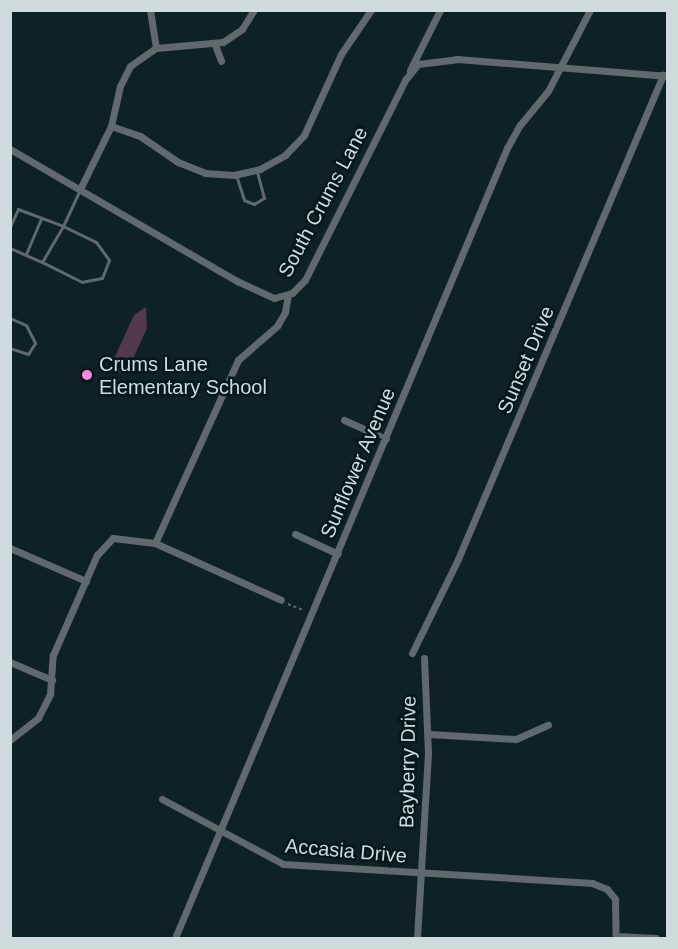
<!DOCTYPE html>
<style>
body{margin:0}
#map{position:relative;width:678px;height:949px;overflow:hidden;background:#0e2124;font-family:Helvetica,sans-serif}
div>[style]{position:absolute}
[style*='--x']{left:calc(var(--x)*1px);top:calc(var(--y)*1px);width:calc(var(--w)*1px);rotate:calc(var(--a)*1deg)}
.green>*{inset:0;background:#523a4c}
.path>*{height:1.5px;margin-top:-0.75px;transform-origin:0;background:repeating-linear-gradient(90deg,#59696c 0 3px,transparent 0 6px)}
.lane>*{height:3px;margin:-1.5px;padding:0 1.5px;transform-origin:1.5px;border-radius:1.5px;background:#60696b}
.street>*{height:7px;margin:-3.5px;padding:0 3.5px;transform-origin:3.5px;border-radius:3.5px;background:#60696b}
.dots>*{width:16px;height:16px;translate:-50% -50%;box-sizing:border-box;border:3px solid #05181b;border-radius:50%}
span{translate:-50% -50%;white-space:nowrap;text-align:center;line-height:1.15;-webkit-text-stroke:5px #05181b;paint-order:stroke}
.street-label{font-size:20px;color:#d0dbdd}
.poi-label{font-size:20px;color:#d0dbdd}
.left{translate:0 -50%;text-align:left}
.frame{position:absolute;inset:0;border:12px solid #d0dbdd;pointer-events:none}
</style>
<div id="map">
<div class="green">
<i style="clip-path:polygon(146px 307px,147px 328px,128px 370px,119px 373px,113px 361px,134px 315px)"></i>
</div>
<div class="path">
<i style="--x:288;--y:604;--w:16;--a:22"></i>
</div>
<div class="lane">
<i style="--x:236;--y:175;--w:26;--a:72"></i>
<i style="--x:244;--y:200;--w:11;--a:22"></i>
<i style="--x:254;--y:204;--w:12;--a:-31"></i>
<i style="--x:264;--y:198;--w:27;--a:-105"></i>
<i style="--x:10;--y:227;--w:20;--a:-66"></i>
<i style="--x:18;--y:209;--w:48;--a:20.7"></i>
<i style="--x:63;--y:226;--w:37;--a:26"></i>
<i style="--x:96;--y:242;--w:22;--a:54"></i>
<i style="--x:109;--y:260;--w:19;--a:111"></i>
<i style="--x:102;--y:278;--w:20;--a:169"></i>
<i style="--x:82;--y:282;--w:45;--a:-153.4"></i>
<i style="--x:42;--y:262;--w:42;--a:-59.7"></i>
<i style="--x:63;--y:226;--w:38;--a:-65"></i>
<i style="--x:10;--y:248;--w:35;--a:24"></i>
<i style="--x:26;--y:254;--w:38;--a:-67"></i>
<i style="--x:10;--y:318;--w:17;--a:24"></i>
<i style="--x:26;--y:325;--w:20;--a:63"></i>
<i style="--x:35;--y:343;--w:13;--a:122"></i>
<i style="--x:28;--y:354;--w:19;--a:-162"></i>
</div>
<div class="street">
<i style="--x:150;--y:10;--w:38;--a:81"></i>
<i style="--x:215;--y:45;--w:17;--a:69"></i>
<i style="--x:410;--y:70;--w:67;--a:-63.4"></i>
<i style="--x:111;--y:126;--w:31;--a:19"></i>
<i style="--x:140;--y:136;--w:46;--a:34.4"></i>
<i style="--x:178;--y:162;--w:29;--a:22"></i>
<i style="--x:205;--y:173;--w:29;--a:4"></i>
<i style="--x:234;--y:175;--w:27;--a:-13"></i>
<i style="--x:260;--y:169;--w:29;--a:-29"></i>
<i style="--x:285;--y:155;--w:28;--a:-46"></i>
<i style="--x:304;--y:135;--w:89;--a:-65.4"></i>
<i style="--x:341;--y:54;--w:53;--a:-55.7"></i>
<i style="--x:10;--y:149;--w:263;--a:30.2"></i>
<i style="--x:237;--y:281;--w:41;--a:24.7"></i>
<i style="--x:274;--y:298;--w:19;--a:-16"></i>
<i style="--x:292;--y:293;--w:18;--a:-45"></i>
<i style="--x:305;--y:280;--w:224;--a:-63.4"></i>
<i style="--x:405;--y:80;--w:21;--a:-51"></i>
<i style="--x:418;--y:64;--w:39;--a:-7"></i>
<i style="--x:457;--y:59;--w:212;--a:4.6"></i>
<i style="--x:80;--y:189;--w:70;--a:-63.8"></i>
<i style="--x:111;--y:126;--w:41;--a:-77.3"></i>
<i style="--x:120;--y:86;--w:22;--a:-63"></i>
<i style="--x:130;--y:66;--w:32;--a:-35"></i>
<i style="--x:156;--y:48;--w:67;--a:-5.1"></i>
<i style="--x:223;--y:42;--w:23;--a:-34"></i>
<i style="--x:242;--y:29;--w:22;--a:-58"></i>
<i style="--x:344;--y:420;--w:46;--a:24.3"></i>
<i style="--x:295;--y:534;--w:47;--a:24.9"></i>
<i style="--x:155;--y:543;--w:201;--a:-65.6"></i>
<i style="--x:238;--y:360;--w:52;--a:-41.1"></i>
<i style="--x:277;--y:326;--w:16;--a:-60"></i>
<i style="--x:285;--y:312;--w:17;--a:-80"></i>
<i style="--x:10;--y:548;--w:83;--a:23.5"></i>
<i style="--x:412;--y:653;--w:105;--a:-63.9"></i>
<i style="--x:458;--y:559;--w:526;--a:-67.04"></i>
<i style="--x:10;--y:662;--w:46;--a:23.2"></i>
<i style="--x:429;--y:734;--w:87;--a:3.3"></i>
<i style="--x:516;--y:739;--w:35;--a:-24"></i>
<i style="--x:10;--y:740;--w:36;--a:-38"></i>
<i style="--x:38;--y:718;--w:27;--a:-63"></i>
<i style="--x:50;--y:694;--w:39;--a:-86"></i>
<i style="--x:53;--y:655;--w:109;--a:-66.3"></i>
<i style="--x:97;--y:555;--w:23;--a:-47"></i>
<i style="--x:113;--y:538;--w:42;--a:6.8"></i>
<i style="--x:155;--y:543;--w:138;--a:24.3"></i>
<i style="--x:162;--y:799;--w:137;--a:28.2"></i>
<i style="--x:283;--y:864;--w:310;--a:3.5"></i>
<i style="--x:592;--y:883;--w:16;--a:22"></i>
<i style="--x:607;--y:889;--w:13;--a:51"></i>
<i style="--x:615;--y:899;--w:39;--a:89"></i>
<i style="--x:617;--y:936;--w:39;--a:3"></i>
<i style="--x:175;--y:938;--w:857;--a:-67.21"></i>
<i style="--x:507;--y:148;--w:26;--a:-61"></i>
<i style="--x:520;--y:125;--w:44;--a:-50.5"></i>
<i style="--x:548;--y:91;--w:91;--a:-62.6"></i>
<i style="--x:417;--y:938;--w:185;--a:-86.6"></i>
<i style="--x:428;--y:753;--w:95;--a:-92.4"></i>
</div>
<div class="dots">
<i style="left:87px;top:375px;background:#fc86e3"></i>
</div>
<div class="street-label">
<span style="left:323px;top:202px;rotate:-62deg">South Crums Lane</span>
<span style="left:526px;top:360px;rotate:-67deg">Sunset Drive</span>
<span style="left:358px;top:463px;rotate:-67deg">Sunflower Avenue</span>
<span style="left:408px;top:762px;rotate:-89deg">Bayberry Drive</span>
<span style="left:346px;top:851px;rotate:5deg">Accasia Drive</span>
</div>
<div class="poi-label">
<span class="left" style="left:99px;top:376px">Crums Lane<br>Elementary School</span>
</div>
<div class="frame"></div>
</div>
